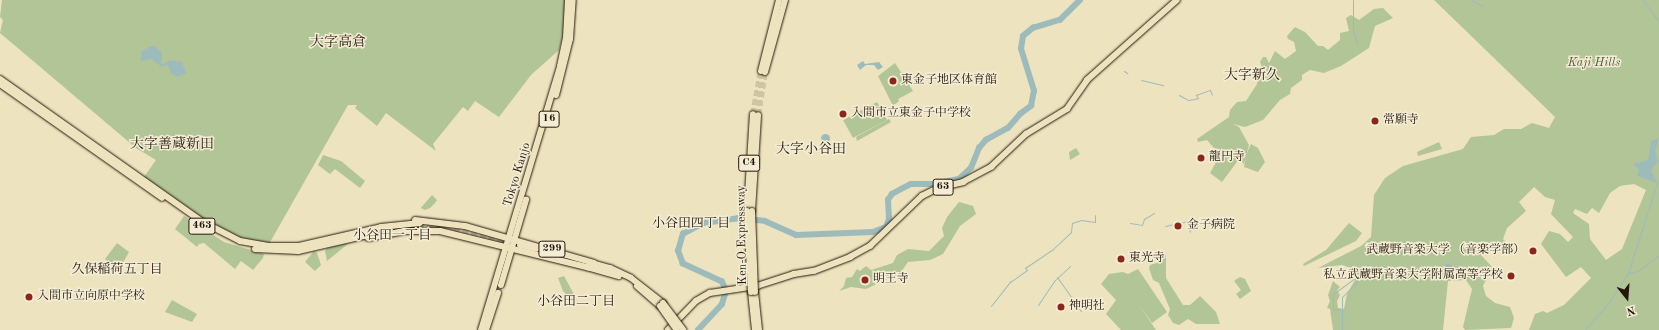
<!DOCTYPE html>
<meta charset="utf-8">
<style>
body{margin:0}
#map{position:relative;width:1659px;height:330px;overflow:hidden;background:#ede3be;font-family:"Old Standard TT","Noto Serif JP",serif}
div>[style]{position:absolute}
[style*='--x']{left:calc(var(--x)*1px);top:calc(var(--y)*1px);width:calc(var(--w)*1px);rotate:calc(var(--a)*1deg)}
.green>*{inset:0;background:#b2c597}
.water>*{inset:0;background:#9ebbbc}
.round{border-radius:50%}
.stream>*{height:1px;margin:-0.5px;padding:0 0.5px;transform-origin:0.5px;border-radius:0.5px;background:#9ebbbc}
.river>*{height:5.5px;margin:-2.75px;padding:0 2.75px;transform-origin:2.75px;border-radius:2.75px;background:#9ebbbc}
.highway-tunnel>*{height:6px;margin-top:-3px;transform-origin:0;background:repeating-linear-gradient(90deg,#cfc4a3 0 6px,transparent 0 9px)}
.roads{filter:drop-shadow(0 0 1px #26160a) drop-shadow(0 0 1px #26160a)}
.primary>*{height:5.5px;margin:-2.75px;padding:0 2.75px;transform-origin:2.75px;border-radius:2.75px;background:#ede3be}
.highway>*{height:6px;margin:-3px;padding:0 3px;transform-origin:3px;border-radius:3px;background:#ede3be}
.bridges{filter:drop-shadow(0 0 1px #26160a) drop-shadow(0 0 1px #26160a)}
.highway-bridge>*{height:6px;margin:-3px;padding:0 3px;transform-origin:3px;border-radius:3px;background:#ede3be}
.dots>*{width:11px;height:11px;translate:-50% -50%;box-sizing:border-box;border:2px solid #f3edd5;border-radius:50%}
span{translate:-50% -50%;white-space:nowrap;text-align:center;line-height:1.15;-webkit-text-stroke:3px #f3edd5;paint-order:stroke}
.shield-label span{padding:1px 3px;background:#f3edd5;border:1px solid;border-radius:3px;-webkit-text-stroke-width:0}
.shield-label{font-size:11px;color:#26160a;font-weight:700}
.park-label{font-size:12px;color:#57533b;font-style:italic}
.poi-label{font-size:12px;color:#26160a}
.left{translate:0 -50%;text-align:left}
.right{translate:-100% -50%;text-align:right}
.street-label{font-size:12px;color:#26160a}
.neighbourhood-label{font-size:13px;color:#26160a}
.quarter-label{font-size:14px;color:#26160a}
.north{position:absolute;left:1607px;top:278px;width:40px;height:40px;-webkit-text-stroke:3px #f3edd5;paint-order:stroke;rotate:163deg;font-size:11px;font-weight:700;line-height:16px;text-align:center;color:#26160a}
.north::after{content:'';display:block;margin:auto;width:14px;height:18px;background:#26160a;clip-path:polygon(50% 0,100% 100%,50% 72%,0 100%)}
</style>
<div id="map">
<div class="green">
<i style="clip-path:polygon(2px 0,566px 0,564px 33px,559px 50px,531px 75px,499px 117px,475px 101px,468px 111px,463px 107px,433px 144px,436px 151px,386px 113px,377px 126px,355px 108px,357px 105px,348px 105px,269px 244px,233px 236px,204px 219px,144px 177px,156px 160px,136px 148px,0 33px,3px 20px,0 17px)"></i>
<i style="clip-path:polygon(evenodd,1434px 0,1659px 0,1659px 330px,1529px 330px,1535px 314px,1543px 311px,1547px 313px,1564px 305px,1591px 278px,1581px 267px,1566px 277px,1541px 244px,1549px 231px,1560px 234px,1568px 242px,1573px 237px,1551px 214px,1555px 200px,1545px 197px,1534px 187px,1519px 202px,1526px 211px,1507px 228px,1503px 239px,1513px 250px,1510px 255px,1492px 242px,1482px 256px,1492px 267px,1483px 286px,1486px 296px,1495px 303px,1510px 307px,1514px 318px,1511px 328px,1465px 330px,1463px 327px,1472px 289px,1466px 280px,1448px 281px,1443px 330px,1333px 330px,1330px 309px,1327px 308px,1330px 301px,1328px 295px,1333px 281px,1340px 287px,1337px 290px,1340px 295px,1337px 301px,1338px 308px,1344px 309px,1347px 294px,1356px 278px,1357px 270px,1342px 265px,1318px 268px,1361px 246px,1371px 237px,1374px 195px,1385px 178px,1403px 166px,1463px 149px,1471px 137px,1494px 135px,1504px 129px,1521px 129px,1532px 123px,1549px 128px,1555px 117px,1434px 0,1634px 184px,1646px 190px,1622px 249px,1606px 260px,1590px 239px,1589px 224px,1573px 213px,1575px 209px,1587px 214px,1592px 208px,1599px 213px,1610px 193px,1620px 186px,1634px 184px)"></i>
<i style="clip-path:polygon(1383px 8px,1393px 18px,1375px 26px,1369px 48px,1341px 66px,1324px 73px,1310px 70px,1302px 75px,1302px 80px,1291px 88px,1290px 94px,1280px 100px,1263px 120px,1245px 127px,1233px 124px,1239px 127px,1249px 145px,1244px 164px,1239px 159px,1222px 182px,1210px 173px,1220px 155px,1207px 140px,1198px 142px,1197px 139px,1229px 117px,1230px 110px,1237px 102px,1246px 101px,1257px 84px,1258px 73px,1263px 70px,1260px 62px,1263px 57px,1266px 57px,1269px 63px,1275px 51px,1285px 59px,1296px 51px,1294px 42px,1288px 39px,1287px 36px,1295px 27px,1305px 32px,1318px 46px,1323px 46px,1328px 50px,1340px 40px,1340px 33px,1349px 31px,1346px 18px,1351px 15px,1359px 20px,1374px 9px)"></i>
<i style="clip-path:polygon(895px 63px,913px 91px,898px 99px,899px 101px,893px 106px,878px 76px)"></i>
<i style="clip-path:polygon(877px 102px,887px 120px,853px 138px,843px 120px)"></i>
<i style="clip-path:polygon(889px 119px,891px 122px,857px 141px,856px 137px)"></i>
<i style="clip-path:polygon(1439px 142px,1442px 149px,1418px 156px,1417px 152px)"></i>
<i style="clip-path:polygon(1251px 144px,1258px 148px,1265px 162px,1258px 172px,1244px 167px,1246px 155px)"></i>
<i style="clip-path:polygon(1076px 148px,1080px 154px,1070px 160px,1069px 152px)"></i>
<i style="clip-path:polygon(323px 155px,341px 161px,365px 181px,360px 188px,335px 169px,330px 174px,318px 165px)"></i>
<i style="clip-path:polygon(432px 195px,437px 200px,435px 203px,430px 208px,425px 210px,421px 208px,419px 210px)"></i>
<i style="clip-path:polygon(959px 202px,973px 206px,976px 214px,960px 226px,943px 254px,930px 260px,908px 262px,896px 279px,889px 278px,866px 289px,851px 287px,839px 291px,844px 286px,846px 278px,852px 277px,857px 269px,860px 271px,866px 266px,871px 270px,893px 263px,897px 255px,908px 249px,929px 251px,944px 236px,942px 228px,947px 217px)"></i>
<i style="clip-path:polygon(184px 216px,224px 242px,264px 254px,263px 258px,253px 270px,241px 261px,235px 269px,204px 243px,199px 244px,197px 247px,175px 229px)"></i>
<i style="clip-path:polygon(1349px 223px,1362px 233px,1356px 241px,1304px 266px,1303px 264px,1326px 250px)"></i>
<i style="clip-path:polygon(117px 243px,129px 252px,119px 270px,105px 259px)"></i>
<i style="clip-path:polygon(349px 243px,327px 261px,325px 251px,328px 247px)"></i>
<i style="clip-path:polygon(314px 251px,317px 253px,321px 265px,315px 271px,305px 262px)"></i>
<i style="clip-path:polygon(1166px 254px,1166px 278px,1183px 305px,1190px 305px,1200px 296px,1216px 312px,1220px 324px,1196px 324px,1188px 319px,1179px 325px,1173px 323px,1168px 315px,1170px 309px,1159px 283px,1153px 280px,1149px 268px,1150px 265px,1163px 261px,1163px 256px)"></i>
<i style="clip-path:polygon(1138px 269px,1167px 312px,1152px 323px,1139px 305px,1156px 330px,1121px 330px,1106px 314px,1116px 300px,1101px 284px,1109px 274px,1123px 272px,1128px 274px)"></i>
<i style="clip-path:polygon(564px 276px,576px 298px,573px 302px,563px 291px,558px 278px)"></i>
<i style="clip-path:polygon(1240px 277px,1245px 279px,1251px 291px,1240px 299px,1236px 294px,1241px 290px,1234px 281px)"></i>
<i style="clip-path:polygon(172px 300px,197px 314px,192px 322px,165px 312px)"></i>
</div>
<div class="water">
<i style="clip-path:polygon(151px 46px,155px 46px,162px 54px,161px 63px,164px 64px,170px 60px,182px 62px,186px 73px,177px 77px,172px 74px,167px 65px,162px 67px,151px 59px,140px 61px,142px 51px)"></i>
<i style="clip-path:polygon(863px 61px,865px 64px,879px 62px,883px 67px,878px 70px,874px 65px,866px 65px,860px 70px,857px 65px)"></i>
<i class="round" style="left:820.5px;top:133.5px;width:9px;height:9px"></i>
<i style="clip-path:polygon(1659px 138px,1655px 151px,1658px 161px,1651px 171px,1658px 183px,1637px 176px,1639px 170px,1633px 164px,1648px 160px,1651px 141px)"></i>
<i style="clip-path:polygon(1449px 263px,1453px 268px,1461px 266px,1459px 277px,1450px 277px,1445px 264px)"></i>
</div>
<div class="stream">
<i style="--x:1353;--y:0;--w:30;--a:90"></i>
<i style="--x:1353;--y:30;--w:15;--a:74"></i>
<i style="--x:1471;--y:0;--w:13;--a:29"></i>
<i style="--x:1643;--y:0;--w:27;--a:54"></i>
<i style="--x:1124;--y:71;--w:4;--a:34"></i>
<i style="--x:1141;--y:80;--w:23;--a:13"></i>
<i style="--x:1179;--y:95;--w:10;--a:29"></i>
<i style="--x:1188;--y:100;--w:7;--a:-8"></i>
<i style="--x:1195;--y:99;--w:3;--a:-18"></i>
<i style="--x:1198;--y:98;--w:4;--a:-124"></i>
<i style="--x:1196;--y:95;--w:15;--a:-20"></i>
<i style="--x:1210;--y:90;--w:5;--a:68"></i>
<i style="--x:1130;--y:223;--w:12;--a:9"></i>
<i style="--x:1142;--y:225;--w:6;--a:-72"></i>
<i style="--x:1144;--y:219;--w:12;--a:-31"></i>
<i style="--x:1165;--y:226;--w:24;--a:-12"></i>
<i style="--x:1188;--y:221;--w:11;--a:80"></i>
<i style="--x:1629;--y:273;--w:9;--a:-13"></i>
<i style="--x:1638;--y:271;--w:26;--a:-37"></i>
<i style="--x:1057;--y:277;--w:42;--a:54.8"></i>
<i style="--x:1038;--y:305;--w:29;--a:-56"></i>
<i style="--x:1054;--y:281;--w:22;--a:-43"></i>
<i style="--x:991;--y:306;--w:31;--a:-52"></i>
<i style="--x:1010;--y:282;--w:21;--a:-35"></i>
<i style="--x:1027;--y:270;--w:3;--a:-135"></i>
<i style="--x:1025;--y:268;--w:34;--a:-34"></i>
<i style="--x:1053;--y:249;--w:25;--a:-43"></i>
<i style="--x:1071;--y:232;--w:9;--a:-84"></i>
<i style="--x:1072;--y:223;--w:9;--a:-18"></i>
<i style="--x:1081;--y:220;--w:14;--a:8"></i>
<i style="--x:1095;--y:222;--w:7;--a:-90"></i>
<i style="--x:1340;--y:309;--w:7;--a:172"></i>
<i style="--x:1333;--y:310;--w:16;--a:-90"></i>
<i style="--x:1333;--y:294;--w:26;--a:-36"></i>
<i style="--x:1342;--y:330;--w:33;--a:-90"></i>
<i style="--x:1342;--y:297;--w:21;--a:-45"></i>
<i style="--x:1357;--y:282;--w:21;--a:-59"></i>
<i style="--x:1585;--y:330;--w:37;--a:-49"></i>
<i style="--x:1609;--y:302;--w:35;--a:-57"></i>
<i style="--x:1628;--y:273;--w:95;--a:-72.1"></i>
</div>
<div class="river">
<i style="--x:698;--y:330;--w:35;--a:-47"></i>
<i style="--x:722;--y:304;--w:14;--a:-73"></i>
<i style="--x:726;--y:291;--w:10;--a:-114"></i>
<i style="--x:722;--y:282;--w:43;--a:-155.2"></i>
<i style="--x:683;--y:264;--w:14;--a:-111"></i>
<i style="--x:678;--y:251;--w:18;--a:-74"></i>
<i style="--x:683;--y:234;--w:24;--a:-28"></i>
<i style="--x:704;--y:223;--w:34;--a:-8"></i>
<i style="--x:738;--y:218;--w:27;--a:6"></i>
<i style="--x:765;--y:221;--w:34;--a:24"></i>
<i style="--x:796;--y:235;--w:77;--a:-2.2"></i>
<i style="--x:873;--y:232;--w:14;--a:-21"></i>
<i style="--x:886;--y:227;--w:9;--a:-69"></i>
<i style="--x:889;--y:219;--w:19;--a:-93"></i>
<i style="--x:888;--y:200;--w:7;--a:-56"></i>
<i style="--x:892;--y:194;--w:21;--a:-28"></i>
<i style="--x:911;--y:184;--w:24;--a:0"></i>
<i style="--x:935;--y:184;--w:25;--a:-12"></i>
<i style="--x:959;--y:179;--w:16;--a:-43"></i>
<i style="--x:971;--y:168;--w:22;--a:-68"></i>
<i style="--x:979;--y:148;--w:11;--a:-49"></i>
<i style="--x:986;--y:140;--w:25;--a:-29"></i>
<i style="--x:1008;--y:128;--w:18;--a:-49"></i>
<i style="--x:1020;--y:114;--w:14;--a:-36"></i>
<i style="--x:1031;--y:106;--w:15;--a:-79"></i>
<i style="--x:1034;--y:91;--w:44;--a:-107.2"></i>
<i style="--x:1021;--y:49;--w:13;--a:-81"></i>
<i style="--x:1023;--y:36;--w:13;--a:-39"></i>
<i style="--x:1033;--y:28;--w:28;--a:-17"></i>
<i style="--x:1060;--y:20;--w:28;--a:-45"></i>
</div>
<div class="highway-tunnel">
<i style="--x:753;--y:114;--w:44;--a:-79.5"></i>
<i style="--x:758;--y:115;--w:44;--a:-80.8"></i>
<i style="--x:418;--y:226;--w:23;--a:5"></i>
<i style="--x:454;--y:228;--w:68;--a:14.4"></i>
</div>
<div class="roads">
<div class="primary">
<i style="--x:668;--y:330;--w:40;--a:-46"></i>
<i style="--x:696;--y:301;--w:16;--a:-30"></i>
<i style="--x:710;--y:293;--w:48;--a:-8.5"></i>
<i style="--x:757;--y:286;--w:39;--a:-18"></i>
<i style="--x:794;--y:274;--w:20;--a:-9"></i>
<i style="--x:814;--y:271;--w:39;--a:-21"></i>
<i style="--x:850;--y:257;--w:23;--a:-29"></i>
<i style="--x:870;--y:246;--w:72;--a:-43.9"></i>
<i style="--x:922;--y:196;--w:18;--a:-27"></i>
<i style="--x:938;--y:188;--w:26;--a:-13"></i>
<i style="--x:963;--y:182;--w:32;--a:-28"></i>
<i style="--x:991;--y:167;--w:48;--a:-43.3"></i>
<i style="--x:1026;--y:134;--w:48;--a:-31.4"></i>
<i style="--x:1067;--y:109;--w:35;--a:-55"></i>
<i style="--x:1087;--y:80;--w:120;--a:-41.6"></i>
</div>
<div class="highway">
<i style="--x:761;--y:71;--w:73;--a:-75.8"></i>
<i style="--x:765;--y:72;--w:75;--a:-74.5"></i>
<i style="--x:0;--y:79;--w:248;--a:35.2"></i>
<i style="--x:203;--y:222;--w:42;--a:27.2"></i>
<i style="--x:240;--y:241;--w:29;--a:10"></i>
<i style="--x:269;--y:246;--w:30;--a:0"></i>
<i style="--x:299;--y:246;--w:84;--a:-13"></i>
<i style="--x:381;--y:227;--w:39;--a:-6"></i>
<i style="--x:0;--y:84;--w:198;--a:35.1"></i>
<i style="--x:556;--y:95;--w:58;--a:-76"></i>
<i style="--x:570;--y:39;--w:39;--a:-86"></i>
<i style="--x:747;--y:211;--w:97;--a:-86.5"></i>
<i style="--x:752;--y:211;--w:96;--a:-86.4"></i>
<i style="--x:415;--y:220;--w:50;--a:6.8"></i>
<i style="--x:465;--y:226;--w:134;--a:16"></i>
<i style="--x:368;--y:238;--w:37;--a:-11"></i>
<i style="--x:404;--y:231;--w:36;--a:0"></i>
<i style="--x:440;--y:231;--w:155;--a:13.8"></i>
<i style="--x:520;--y:245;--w:17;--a:13"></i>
<i style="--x:255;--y:249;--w:43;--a:2.7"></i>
<i style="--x:298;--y:251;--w:76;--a:-12.9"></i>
<i style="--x:591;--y:263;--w:20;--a:15"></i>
<i style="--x:610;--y:268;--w:23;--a:25"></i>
<i style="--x:631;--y:278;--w:41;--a:38"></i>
<i style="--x:587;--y:267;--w:33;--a:16"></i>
<i style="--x:501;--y:285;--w:89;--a:-73.6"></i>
<i style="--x:637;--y:286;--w:30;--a:41"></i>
<i style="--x:751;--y:292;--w:38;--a:84"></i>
<i style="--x:755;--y:292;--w:38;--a:84"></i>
<i style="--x:481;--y:330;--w:276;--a:-73.3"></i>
<i style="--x:560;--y:66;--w:29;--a:-78"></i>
<i style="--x:566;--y:38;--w:38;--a:-87"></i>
<i style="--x:486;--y:330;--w:39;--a:-72"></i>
</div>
</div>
<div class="bridges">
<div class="highway-bridge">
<i style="--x:747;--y:211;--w:81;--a:87.2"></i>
<i style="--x:752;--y:211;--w:81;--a:87.9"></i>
<i style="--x:663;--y:303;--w:34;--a:53"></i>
<i style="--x:660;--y:306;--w:29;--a:55"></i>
</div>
</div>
<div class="dots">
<i style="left:893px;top:81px;background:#8f2418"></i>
<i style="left:843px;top:114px;background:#8f2418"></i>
<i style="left:1375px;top:121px;background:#8f2418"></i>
<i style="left:1201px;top:158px;background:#8f2418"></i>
<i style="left:1178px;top:226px;background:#8f2418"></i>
<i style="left:1533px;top:251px;background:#8f2418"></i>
<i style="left:1121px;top:259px;background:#8f2418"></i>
<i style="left:1511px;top:276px;background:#8f2418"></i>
<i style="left:865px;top:280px;background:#8f2418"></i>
<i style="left:29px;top:297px;background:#8f2418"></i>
<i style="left:1061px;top:307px;background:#8f2418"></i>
</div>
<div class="shield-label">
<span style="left:549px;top:119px">16</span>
<span style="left:749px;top:163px">C4</span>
<span style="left:943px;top:187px">63</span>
<span style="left:202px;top:226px">463</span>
<span style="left:552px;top:249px">299</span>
</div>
<div class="park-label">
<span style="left:1594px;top:64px">Kaji Hills</span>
</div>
<div class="poi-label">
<span class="left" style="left:901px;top:81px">東金子地区体育館</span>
<span class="left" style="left:851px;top:114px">入間市立東金子中学校</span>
<span class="left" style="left:1383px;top:121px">常願寺</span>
<span class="left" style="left:1209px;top:158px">龍円寺</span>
<span class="left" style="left:1187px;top:226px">金子病院</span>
<span class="right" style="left:1525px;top:251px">武蔵野音楽大学 （音楽学部）</span>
<span class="left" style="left:1129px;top:259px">東光寺</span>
<span class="right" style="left:1503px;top:276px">私立武蔵野音楽大学附属高等学校</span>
<span class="left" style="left:873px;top:280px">明王寺</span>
<span class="left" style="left:37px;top:297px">入間市立向原中学校</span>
<span class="left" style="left:1069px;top:307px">神明社</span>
</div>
<div class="street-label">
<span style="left:518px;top:175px;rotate:-73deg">Tokyo Kanjo</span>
<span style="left:743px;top:235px;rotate:-91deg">Ken-O Expressway</span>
</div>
<div class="neighbourhood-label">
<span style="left:691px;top:224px">小谷田四丁目</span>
<span style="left:392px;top:236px">小谷田一丁目</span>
<span style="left:117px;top:270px">久保稲荷五丁目</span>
<span style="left:576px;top:302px">小谷田二丁目</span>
</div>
<div class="quarter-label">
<span style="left:338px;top:42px">大字高倉</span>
<span style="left:1252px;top:75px">大字新久</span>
<span style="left:172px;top:144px">大字善蔵新田</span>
<span style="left:811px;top:149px">大字小谷田</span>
</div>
<div class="north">N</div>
</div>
